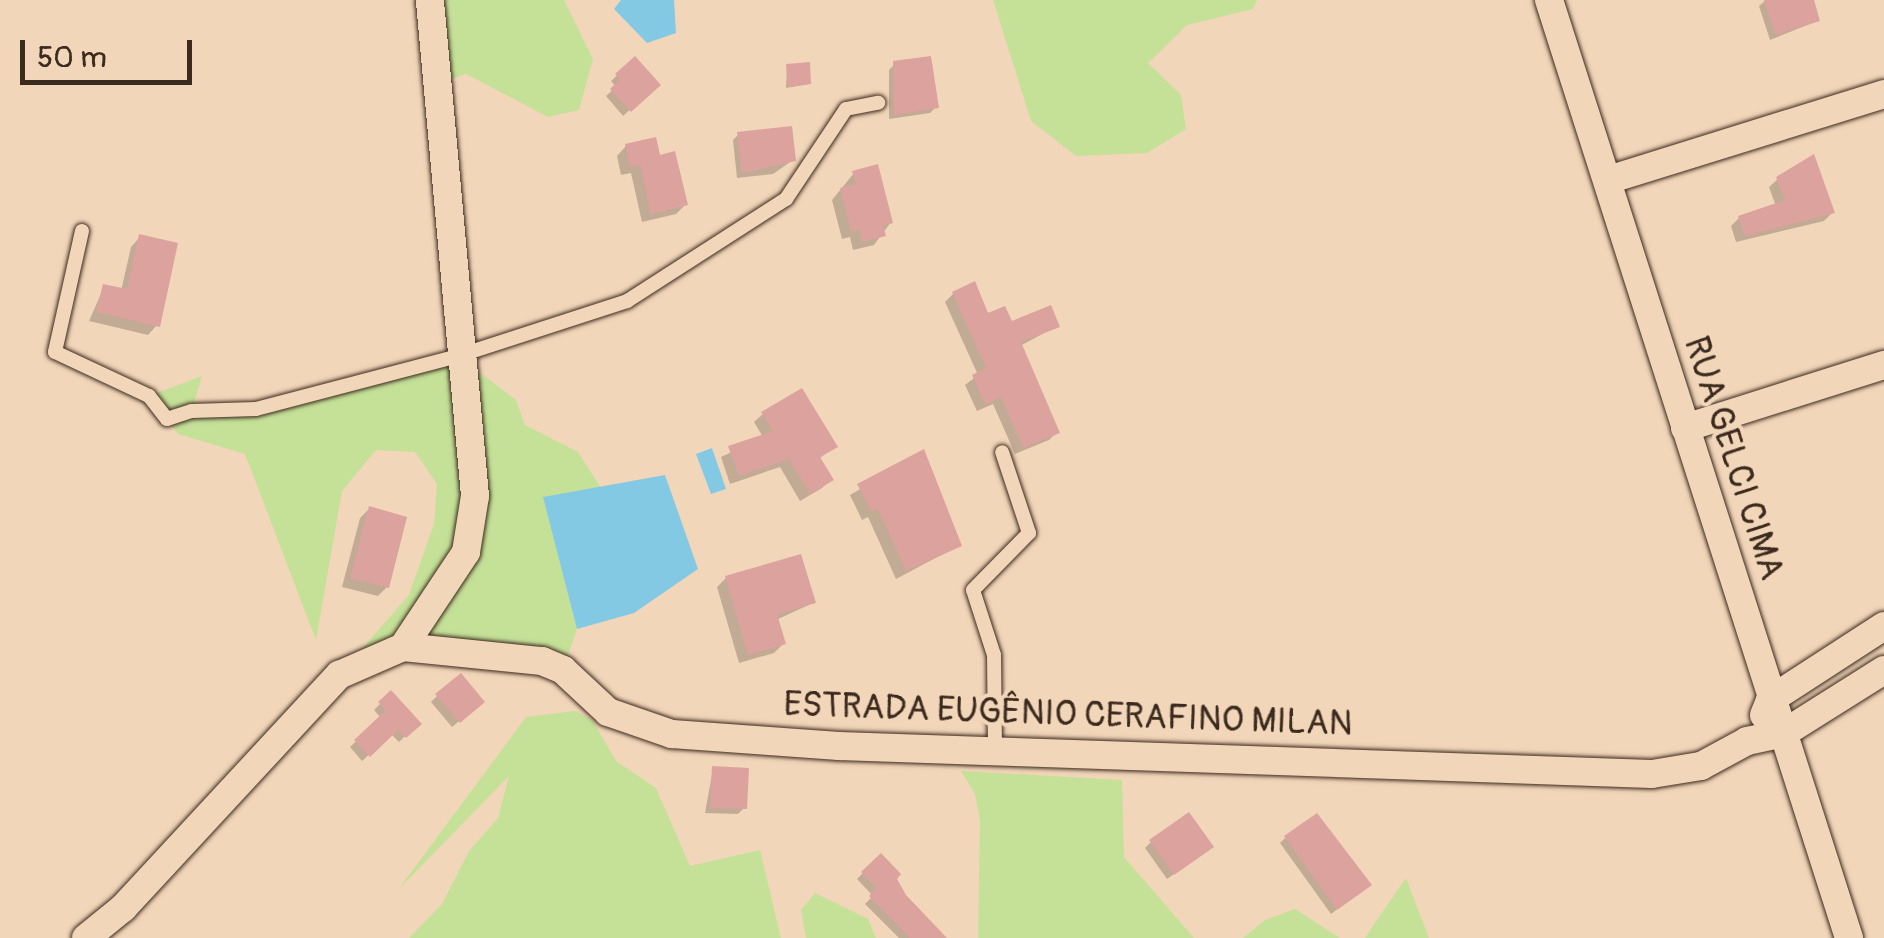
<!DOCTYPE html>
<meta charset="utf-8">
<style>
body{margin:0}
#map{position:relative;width:1884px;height:938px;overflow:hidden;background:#f2d6b9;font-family:Pangolin,sans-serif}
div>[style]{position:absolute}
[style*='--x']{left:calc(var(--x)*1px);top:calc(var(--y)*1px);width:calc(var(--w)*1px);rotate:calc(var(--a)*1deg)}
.green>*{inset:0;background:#c5e198}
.water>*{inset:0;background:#83c9e4}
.shadow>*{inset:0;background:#0003}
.building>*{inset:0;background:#dca29e}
.roads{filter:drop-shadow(0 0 2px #3b2a1e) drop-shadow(0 0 2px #3b2a1e)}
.lane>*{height:14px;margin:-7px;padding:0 7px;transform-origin:7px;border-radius:7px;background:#f2d6b9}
.street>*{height:28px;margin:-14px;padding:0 14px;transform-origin:14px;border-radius:14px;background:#f2d6b9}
span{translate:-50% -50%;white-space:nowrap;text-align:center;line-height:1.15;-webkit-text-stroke:8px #f2d6b9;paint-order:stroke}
.street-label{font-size:35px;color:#3b2a1e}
.scale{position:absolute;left:20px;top:40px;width:172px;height:45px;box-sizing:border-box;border:5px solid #3b2a1e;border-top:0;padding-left:12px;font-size:30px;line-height:35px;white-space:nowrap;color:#3b2a1e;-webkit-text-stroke:8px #f2d6b9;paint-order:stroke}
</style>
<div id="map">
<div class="green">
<i style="clip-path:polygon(430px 0,564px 0,593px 59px,579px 110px,548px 117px,466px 74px,438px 83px)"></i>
<i style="clip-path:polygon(993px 0,1257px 0,1253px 9px,1187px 25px,1148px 63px,1181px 95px,1186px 129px,1147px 153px,1076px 156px,1031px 121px)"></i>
<i style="clip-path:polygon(458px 356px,516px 400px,525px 425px,578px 452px,601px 488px,544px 497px,577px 629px,563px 670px,431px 651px,339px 675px,409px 595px,434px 524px,437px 484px,415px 452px,376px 450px,342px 491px,316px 640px,245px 454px,178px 434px,149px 396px,202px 376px,192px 410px,256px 409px)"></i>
<i style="clip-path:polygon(575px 711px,592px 720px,616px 761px,656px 788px,690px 866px,760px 850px,781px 938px,409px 938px,442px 904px,469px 851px,498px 818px,509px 776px,398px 890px,526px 717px)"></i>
<i style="clip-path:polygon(961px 771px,1122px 780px,1124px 857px,1194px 938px,978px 938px,980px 821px,975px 794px)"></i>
<i style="clip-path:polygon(1406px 878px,1429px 938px,1365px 938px,1381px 914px)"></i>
<i style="clip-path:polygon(815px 893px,868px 919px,876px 938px,806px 938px,801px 910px)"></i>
<i style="clip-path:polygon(1295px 909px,1340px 938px,1243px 938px,1265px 920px)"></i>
</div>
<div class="water">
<i style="clip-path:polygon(621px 0,674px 0,676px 33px,647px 43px,614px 9px)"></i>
<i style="clip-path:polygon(712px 448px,726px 489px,711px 494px,696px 454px)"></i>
<i style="clip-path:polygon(665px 475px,698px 569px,634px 613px,577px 629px,543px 497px)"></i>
</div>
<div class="shadow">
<i style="clip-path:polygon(1766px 0,1806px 0,1817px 21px,1770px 40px,1759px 6px)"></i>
<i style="clip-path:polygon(635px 59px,658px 84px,623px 116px,606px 96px,616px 87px,611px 81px)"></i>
<i style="clip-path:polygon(895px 64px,936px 107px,930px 113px,889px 119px,889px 70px)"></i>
<i style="clip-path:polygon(787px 66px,809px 84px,786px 88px)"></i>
<i style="clip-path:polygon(739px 134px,793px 160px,773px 174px,737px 178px,733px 140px)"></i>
<i style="clip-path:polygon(626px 146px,658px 158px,685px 205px,676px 214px,642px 222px,631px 173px,621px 175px,617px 156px)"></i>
<i style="clip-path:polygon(854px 173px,891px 222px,874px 245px,853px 250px,850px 237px,842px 239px,832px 200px)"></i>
<i style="clip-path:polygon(1778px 179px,1832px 213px,1824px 221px,1736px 242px,1731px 226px,1739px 218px,1776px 206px,1769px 187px)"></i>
<i style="clip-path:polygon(140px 237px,157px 325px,148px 335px,89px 321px,104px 287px,121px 291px,131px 247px)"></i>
<i style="clip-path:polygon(953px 294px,1010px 324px,1057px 326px,1020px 346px,1057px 432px,1049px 440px,1015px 454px,993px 404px,977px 411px,965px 385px,978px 375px,945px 302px)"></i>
<i style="clip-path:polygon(763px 414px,834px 446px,819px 459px,831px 479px,822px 488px,800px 501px,780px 467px,730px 484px,721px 457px,763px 437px,754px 422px)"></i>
<i style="clip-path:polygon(923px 453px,960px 545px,896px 579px,868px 517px,862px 520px,850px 495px)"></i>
<i style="clip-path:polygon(369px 509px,387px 587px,378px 596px,342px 587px,360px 518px)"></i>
<i style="clip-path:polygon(726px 578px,813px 603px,776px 620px,783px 644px,774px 653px,739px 663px,717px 587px)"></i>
<i style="clip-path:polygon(390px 694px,418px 723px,399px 742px,391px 734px,362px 761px,350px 747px,381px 718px,374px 710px)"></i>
<i style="clip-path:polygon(437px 696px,476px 707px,452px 727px,431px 702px)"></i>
<i style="clip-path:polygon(713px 769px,744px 808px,738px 814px,705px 813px)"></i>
<i style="clip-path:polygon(1285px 838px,1362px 890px,1331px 914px,1280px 843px)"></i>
<i style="clip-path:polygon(1151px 842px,1205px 852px,1167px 879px,1145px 848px)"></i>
<i style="clip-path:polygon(880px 856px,904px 897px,943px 938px,899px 938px,865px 904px,873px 896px,857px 879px)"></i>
</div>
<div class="building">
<i style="clip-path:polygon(1764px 0,1814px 0,1820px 21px,1776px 35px)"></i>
<i style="clip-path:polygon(635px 56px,661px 85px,631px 112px,610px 89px,620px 79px,615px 74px)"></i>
<i style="clip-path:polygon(931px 56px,939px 108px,894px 115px,893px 61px)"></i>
<i style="clip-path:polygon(810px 62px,811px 84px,788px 87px,786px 64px)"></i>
<i style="clip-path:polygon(792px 126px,796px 161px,742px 173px,737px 132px)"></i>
<i style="clip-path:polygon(656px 137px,660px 155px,675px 151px,688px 205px,651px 214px,640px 165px,630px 167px,625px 144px)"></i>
<i style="clip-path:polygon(1814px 154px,1835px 213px,1745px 236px,1738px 216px,1785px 200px,1776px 177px)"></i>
<i style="clip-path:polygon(878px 164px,893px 223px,883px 226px,886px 236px,862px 242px,859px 230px,851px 231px,840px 188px,856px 184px,852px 171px)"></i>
<i style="clip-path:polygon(139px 234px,178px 243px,160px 327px,96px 312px,103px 284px,127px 289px)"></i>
<i style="clip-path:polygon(975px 281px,988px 313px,1005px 306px,1012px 321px,1051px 305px,1060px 327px,1021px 342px,1060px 433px,1023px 448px,1001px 397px,985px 405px,972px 375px,986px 368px,952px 292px)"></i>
<i style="clip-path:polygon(802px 388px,838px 447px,820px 457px,834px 480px,810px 494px,789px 459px,739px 476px,728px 446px,773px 431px,761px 412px)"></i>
<i style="clip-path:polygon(924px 449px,962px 546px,906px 571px,878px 509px,872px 512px,857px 484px)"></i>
<i style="clip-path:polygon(369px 506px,407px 517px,389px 588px,350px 578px)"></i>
<i style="clip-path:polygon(801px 554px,816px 603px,777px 614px,786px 644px,748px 655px,725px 576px)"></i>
<i style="clip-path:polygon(461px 673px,485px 702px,460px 723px,435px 694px)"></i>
<i style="clip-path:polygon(391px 690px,422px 724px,406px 738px,398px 730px,370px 757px,354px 740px,386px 710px,378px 702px)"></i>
<i style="clip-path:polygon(712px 766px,749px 768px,747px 809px,710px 808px)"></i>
<i style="clip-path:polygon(1189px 812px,1214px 847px,1174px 875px,1149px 840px)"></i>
<i style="clip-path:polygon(1317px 813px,1372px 885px,1337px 910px,1284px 836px)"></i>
<i style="clip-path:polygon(881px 853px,901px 874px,897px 879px,906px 895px,947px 938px,910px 938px,869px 896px,877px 888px,861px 872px)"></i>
</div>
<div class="roads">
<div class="lane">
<i style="--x:82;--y:231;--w:124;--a:102.6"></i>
<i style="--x:55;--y:352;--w:104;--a:25.1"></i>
<i style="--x:149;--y:396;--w:29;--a:52"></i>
<i style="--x:167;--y:419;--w:26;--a:-18"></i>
<i style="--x:192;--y:411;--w:64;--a:-1.8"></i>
<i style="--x:256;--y:409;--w:209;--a:-14.7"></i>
<i style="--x:458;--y:356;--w:178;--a:-18"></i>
<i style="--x:627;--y:301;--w:189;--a:-32.7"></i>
<i style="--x:786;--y:199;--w:108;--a:-56.3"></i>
<i style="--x:846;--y:109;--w:33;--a:-11"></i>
<i style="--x:995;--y:749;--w:94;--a:-90.6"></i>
<i style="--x:994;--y:655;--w:68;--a:-107.9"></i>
<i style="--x:973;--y:590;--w:80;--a:-45.5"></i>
<i style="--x:1029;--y:533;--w:85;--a:-108.4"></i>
</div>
<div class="street">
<i style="--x:1549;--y:0;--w:985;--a:72.26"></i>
<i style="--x:1608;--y:180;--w:289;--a:-17.3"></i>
<i style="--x:1685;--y:428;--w:209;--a:-17.6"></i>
<i style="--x:403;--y:647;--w:140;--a:5.8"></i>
<i style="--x:542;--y:661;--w:23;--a:23"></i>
<i style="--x:563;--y:670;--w:62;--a:43"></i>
<i style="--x:608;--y:712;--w:68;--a:19"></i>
<i style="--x:672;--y:734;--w:167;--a:4.1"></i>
<i style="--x:839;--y:746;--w:813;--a:1.97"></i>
<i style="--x:1652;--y:774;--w:50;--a:-9.3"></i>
<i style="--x:1701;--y:766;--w:52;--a:-28.5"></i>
<i style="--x:1747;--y:741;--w:38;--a:-12"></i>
<i style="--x:1784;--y:733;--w:118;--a:-32.2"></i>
<i style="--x:1764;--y:715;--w:16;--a:-68"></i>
<i style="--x:1770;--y:700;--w:136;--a:-33"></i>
<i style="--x:86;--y:938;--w:48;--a:-39"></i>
<i style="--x:123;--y:908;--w:318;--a:-47.2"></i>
<i style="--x:339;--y:675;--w:70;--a:-23.6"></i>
<i style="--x:403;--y:647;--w:114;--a:-56.4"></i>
<i style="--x:466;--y:552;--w:57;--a:-80.9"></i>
<i style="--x:475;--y:496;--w:498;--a:-95.2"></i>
</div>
</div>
<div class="street-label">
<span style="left:1734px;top:458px;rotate:72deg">RUA GELCI CIMA</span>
<span style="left:1068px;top:714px;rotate:2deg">ESTRADA EUGÊNIO CERAFINO MILAN</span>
</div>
<div class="scale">50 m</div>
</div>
